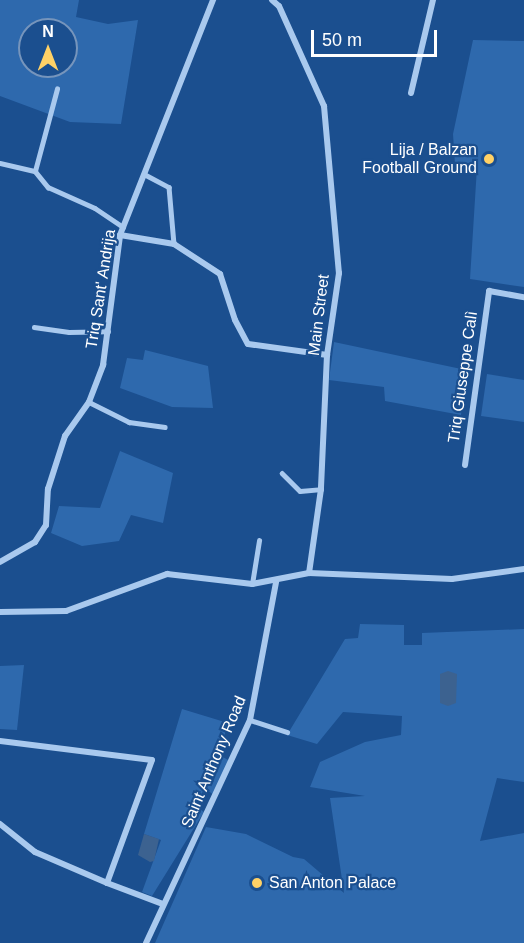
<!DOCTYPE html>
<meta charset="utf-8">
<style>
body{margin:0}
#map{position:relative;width:524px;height:943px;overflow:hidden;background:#1b4f8f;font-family:Arial,sans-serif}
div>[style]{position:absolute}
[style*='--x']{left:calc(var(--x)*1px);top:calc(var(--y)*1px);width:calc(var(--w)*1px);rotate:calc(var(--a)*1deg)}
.green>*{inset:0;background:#2e69ad}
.water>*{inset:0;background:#3c6290}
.service>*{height:4.5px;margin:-2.25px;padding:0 2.25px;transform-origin:2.25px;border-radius:2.25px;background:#a9c9ee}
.minor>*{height:6px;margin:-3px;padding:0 3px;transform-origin:3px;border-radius:3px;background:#a9c9ee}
.dots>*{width:16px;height:16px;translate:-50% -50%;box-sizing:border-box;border:3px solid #1b4f8f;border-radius:50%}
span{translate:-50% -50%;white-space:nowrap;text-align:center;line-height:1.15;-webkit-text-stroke:4.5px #1b4f8f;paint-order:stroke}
.poi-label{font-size:16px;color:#fff}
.right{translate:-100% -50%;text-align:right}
.left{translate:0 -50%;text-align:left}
.street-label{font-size:16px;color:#fff}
.north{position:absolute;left:18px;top:18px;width:60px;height:60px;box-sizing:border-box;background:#1b4f8f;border:2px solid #7695bc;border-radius:50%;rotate:0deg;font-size:16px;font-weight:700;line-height:24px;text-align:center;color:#fff}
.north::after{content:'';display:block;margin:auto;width:21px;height:27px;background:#ffd166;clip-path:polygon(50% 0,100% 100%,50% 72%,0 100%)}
.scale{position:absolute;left:311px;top:30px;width:126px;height:27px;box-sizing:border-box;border:3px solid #fff;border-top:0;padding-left:8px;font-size:18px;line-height:21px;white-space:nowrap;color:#fff;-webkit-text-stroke:4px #1b4f8f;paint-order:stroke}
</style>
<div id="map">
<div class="green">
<i style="clip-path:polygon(evenodd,0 0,79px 0,76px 17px,108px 24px,138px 20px,121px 124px,70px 122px,0 96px,0 0,30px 30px,66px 30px,66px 66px,30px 66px,30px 30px)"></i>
<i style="clip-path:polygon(473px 40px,524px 41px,524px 287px,470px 279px,477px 167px,455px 165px,453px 134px)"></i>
<i style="clip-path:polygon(334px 342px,466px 370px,461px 415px,385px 401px,384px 387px,329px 380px)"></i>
<i style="clip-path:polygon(145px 350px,208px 366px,213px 408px,172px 407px,120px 388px,127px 358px,143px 360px)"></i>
<i style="clip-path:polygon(487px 374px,524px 380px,524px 422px,481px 416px)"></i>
<i style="clip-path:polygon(120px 451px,173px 473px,163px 523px,131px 515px,119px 541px,82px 546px,51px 533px,59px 506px,100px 508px)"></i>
<i style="clip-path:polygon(360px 624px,404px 625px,404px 645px,422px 645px,422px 633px,524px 629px,524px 782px,497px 778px,480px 841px,524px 833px,524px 943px,155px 943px,206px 827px,246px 834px,293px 857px,304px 859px,344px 893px,330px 798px,365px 796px,310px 787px,320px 762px,365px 742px,401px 735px,402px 716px,343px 712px,317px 744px,287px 735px,345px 639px,358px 638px)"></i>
<i style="clip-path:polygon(24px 665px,17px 730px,0 729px,0 666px)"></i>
<i style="clip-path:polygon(182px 709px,228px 723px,219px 755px,230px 761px,214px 795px,207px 790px,197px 807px,204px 812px,152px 896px,142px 892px,161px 840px,144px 834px)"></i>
</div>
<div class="water">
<i style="clip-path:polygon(448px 671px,457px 674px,456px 703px,448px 706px,440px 703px,440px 674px)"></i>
<i style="clip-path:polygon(144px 834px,159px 839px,154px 861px,150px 862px,138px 855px)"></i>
</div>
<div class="service">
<i style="--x:0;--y:163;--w:36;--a:13"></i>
<i style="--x:35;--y:171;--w:21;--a:51"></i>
<i style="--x:48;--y:187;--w:51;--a:24.1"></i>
<i style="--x:95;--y:208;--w:34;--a:34"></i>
<i style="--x:35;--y:171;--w:85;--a:-75"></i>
<i style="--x:146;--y:175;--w:26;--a:28"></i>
<i style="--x:169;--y:187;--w:57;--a:85"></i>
<i style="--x:34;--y:327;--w:35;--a:8"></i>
<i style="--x:69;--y:332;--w:39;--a:-1"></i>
<i style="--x:89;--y:402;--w:45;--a:26.6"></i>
<i style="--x:129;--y:422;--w:36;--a:8"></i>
<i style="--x:282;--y:473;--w:25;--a:45"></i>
<i style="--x:300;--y:491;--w:21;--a:-5"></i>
<i style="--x:252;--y:584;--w:44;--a:-80.8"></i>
<i style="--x:250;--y:720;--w:39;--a:18"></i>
</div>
<div class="minor">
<i style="--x:272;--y:0;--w:9;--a:41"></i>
<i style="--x:279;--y:6;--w:110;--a:65.8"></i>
<i style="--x:324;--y:106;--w:168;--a:84.9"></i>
<i style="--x:339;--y:273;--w:83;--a:98.3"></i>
<i style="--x:327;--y:355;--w:134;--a:92.6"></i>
<i style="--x:321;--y:489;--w:85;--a:98.1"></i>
<i style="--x:411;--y:93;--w:96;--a:-76.7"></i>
<i style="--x:120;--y:235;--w:55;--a:9.5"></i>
<i style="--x:174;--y:244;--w:55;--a:33.1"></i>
<i style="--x:220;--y:274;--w:48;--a:71.9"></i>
<i style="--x:235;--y:320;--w:27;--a:62"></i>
<i style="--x:248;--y:344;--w:80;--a:7.9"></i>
<i style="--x:465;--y:465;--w:176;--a:-82.1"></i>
<i style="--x:489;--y:291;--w:36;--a:10"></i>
<i style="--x:0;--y:562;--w:40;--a:-29.7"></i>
<i style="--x:35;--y:542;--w:20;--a:-57"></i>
<i style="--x:46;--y:525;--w:36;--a:-87"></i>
<i style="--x:48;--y:489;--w:56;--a:-72.2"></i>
<i style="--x:65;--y:436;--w:42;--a:-54.8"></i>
<i style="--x:89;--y:402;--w:40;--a:-69"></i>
<i style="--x:103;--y:365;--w:131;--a:-82.5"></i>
<i style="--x:120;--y:235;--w:253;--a:-68.4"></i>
<i style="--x:0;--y:612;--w:66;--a:-0.9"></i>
<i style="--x:66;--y:611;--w:108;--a:-20.1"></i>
<i style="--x:167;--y:574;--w:86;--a:6.7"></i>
<i style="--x:252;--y:584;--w:58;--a:-10.9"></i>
<i style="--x:309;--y:573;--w:143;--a:2.4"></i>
<i style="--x:452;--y:579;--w:73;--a:-7.9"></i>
<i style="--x:0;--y:741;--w:153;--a:7.1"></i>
<i style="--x:152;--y:760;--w:131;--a:110.1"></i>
<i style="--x:107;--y:883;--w:60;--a:20.6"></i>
<i style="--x:0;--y:824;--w:45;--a:38.7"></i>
<i style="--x:35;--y:852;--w:78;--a:23.3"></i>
<i style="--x:146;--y:943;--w:246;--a:-65"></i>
<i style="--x:250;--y:720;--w:140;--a:-79.3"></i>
</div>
<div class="dots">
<i style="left:489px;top:159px;background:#ffd166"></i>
<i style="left:257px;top:883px;background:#ffd166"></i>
</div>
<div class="poi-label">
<span class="right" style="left:477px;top:159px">Lija / Balzan<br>Football Ground</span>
<span class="left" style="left:269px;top:883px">San Anton Palace</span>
</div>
<div class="street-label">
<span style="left:101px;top:289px;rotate:-81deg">Triq Sant' Andrija</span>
<span style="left:319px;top:315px;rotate:-83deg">Main Street</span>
<span style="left:463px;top:377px;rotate:-82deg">Triq Giuseppe Calì</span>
<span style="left:214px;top:762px;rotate:-67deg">Saint Anthony Road</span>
</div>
<div class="north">N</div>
<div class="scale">50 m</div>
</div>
